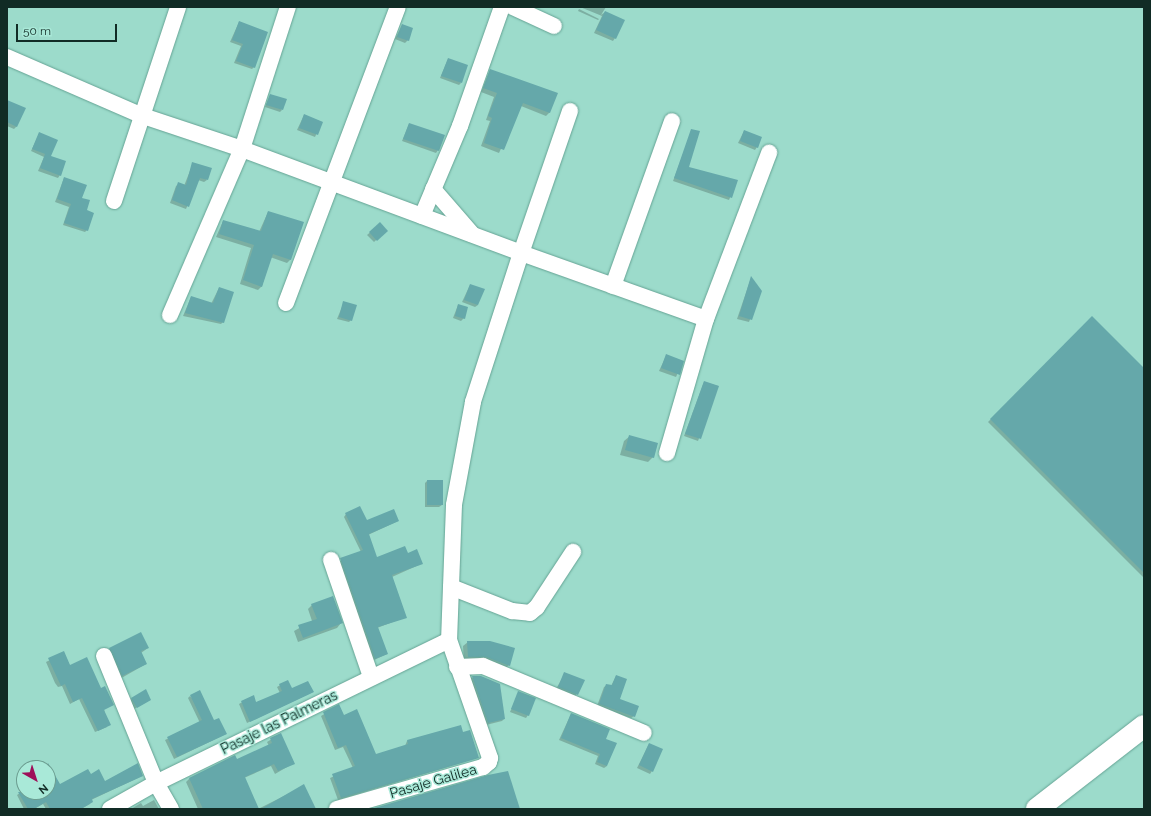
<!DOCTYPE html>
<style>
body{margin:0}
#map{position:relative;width:1151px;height:816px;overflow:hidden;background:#9cdbcb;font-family:Raleway,sans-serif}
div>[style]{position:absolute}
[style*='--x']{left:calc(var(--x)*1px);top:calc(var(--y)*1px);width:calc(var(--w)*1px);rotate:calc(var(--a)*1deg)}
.shadow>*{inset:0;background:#0003}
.building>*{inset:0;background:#65a8aa}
.roads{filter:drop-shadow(0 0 1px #65a394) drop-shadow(0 0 1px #65a394)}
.minor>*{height:16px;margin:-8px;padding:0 8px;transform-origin:8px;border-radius:8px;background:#fff}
.highway>*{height:22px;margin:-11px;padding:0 11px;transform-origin:11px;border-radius:11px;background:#fff}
span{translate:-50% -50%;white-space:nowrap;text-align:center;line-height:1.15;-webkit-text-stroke:3px #a9e9d8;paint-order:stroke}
.street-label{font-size:14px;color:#112b25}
.frame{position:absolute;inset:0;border:8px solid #112b25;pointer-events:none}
.north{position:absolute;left:16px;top:760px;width:40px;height:40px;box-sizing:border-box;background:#a9e9d8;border:1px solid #6c9d90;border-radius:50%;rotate:141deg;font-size:11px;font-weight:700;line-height:16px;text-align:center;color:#112b25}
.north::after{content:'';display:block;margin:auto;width:14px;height:18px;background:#9e0f59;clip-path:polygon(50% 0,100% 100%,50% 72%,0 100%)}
.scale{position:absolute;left:16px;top:24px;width:101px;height:18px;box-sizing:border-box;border:2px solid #112b25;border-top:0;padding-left:5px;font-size:12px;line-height:14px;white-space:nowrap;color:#112b25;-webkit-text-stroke:3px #a9e9d8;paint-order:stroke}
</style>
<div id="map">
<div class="shadow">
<i style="clip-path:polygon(580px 7px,606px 7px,601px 15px,605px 12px,615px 38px,613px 41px,594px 33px,602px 16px)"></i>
<i style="clip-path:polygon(579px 9px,599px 19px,598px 20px,578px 11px)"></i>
<i style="clip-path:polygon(239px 22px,254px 67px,252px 69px,234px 63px,241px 46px,230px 42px)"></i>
<i style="clip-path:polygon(402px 25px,408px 40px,405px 43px,395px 39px)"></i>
<i style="clip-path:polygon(448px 59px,461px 83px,459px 85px,440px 78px)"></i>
<i style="clip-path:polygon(490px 70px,550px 112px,546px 116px,521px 106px,499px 153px,481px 146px,490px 121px,486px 120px,494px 97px,481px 92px)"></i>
<i style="clip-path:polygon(270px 95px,282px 110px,280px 112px,265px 107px)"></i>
<i style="clip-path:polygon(7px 101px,17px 126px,14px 129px,7px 126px)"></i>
<i style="clip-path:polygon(304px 115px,322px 122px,315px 137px,297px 130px)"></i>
<i style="clip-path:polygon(409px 124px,438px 150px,436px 153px,402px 141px)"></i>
<i style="clip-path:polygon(692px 130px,688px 168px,737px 181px,729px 200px,673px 181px)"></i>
<i style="clip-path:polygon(744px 131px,757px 147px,755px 150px,738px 143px)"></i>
<i style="clip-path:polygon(39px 134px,60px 175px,58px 178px,38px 171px,44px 157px,31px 151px)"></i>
<i style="clip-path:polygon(193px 163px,207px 180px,204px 182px,198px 180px,186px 209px,170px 203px,176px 186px,179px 184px,184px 186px)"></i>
<i style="clip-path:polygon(64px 178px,81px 199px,86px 211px,87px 230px,85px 232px,63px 225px,69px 207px,55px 202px)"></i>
<i style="clip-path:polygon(268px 212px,291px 259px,287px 263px,270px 257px,262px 286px,258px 290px,240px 284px,251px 248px,216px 237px,223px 221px,259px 232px)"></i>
<i style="clip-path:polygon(380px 224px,386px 231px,374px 242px,367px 235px)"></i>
<i style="clip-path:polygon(751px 278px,761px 291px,749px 322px,737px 319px)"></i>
<i style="clip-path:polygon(470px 285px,478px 305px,475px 307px,462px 302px)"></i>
<i style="clip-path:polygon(219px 288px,223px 322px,221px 324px,183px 316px,191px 297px,211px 304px)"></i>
<i style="clip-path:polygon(344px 302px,351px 320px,349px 322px,337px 319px)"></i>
<i style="clip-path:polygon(458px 305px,464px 318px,461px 321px,453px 318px)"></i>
<i style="clip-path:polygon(1092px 318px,1144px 370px,1144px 578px,988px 422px)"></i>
<i style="clip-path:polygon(666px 356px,683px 362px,676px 377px,659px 371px)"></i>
<i style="clip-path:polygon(704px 382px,718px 386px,698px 441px,684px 436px)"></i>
<i style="clip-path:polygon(630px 436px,653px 457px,648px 462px,620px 455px,624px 441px)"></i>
<i style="clip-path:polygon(427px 481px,442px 505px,439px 507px,425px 507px,425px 483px)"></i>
<i style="clip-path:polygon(346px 514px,366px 522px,398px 521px,368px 535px,376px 558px,407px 554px,421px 564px,392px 577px,406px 617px,377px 628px,387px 654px,372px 661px,338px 562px,361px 552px,344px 517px)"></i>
<i style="clip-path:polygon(312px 605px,341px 623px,337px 628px,298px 642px,294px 631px,312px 621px,308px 609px)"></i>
<i style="clip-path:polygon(468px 642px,509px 665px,504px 670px,464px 661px,463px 646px)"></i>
<i style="clip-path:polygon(148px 648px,141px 653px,146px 664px,118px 680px,106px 653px,110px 649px)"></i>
<i style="clip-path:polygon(64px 653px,70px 666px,101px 690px,107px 727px,95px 732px,79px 699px,70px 704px,62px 686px,58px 687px,55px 683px,46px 662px)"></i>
<i style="clip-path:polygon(565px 673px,583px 681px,575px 697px,556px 689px)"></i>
<i style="clip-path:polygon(616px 676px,619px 700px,634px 716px,631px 718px,597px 706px,604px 687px,607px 685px,611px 686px)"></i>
<i style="clip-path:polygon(472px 677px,504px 719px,502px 721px,486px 725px,470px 679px)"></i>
<i style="clip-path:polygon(287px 681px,292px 690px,313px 692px,247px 723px,239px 704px,253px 696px,256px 703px,280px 693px,277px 687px)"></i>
<i style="clip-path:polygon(519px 692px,528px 715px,526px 718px,510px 712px)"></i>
<i style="clip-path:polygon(190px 696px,226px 734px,174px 759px,165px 740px,200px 723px,188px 698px)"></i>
<i style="clip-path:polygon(132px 698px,150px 700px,134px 709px,130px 701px)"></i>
<i style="clip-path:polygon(339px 705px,343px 716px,375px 755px,405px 746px,407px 741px,462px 733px,477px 758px,338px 800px,330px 778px,353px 768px,343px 747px,335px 750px,321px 716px)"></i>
<i style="clip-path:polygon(571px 714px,605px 739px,607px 766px,604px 768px,595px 764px,598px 756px,559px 740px)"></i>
<i style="clip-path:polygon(280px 734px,294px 763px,275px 774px,271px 766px,244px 778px,258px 809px,304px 786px,315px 809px,198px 809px,186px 782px,189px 779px,235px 756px,237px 760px,269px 746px,267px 742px)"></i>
<i style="clip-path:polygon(649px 744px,652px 771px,650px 774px,637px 768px)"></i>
<i style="clip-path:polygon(49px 766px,59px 785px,90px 775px,104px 782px,142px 776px,91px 800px,90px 804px,81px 809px,46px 809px,43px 804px,34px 809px,24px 809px,17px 795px,24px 790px,48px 792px,48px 768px,46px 768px)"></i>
<i style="clip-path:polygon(154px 800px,159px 809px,131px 809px,141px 803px,143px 806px)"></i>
</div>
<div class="building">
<i style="clip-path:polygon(605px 11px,625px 20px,616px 39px,596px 30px)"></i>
<i style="clip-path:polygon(239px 21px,268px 32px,255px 68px,236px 61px,243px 44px,232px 40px)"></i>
<i style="clip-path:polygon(402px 24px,413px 28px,409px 41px,397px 37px)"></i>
<i style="clip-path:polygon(448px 58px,468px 65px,462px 83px,441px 76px)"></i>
<i style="clip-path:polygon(490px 69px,558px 93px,550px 113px,523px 103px,504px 150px,484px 143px,492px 118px,488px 116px,497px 93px,483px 88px)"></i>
<i style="clip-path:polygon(270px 94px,287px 99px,283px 110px,266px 105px)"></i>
<i style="clip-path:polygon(7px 100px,26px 108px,17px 127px,7px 122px)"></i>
<i style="clip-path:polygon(304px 114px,323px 122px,318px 135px,299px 128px)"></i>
<i style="clip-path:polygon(409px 123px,445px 135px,439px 151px,403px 139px)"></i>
<i style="clip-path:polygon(691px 129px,700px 131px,689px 167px,738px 180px,732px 198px,674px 178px)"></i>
<i style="clip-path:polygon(744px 130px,762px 137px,758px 148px,740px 141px)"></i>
<i style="clip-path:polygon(39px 132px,58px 140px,51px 156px,66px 161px,61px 176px,40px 168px,45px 154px,48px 155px,32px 149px)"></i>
<i style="clip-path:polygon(192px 162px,212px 168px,208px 180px,200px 178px,189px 207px,172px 200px,178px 182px,186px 185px)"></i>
<i style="clip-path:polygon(64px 177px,87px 185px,82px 198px,90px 200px,87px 210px,94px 213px,88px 231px,64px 223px,71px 204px,57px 199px)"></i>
<i style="clip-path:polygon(268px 211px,304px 222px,291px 260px,273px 254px,262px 287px,243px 280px,254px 245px,219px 234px,223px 220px,261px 231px)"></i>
<i style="clip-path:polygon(380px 222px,388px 231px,377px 241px,369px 232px)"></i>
<i style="clip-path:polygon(751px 276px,762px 291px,752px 320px,739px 316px)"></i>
<i style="clip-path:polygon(470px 284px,485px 289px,478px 305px,464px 300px)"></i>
<i style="clip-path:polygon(219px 287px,234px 292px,224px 323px,185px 313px,191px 296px,213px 303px)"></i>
<i style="clip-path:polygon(343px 301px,357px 305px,352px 321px,339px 317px)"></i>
<i style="clip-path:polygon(458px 304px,468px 307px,465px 319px,455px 316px)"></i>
<i style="clip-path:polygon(1092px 316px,1144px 368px,1144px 573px,990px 419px)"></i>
<i style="clip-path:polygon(666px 354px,684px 361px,680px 375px,661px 368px)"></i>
<i style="clip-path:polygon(704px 381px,719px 386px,701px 439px,685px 434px)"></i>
<i style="clip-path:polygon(629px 435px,658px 443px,654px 458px,625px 450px)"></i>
<i style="clip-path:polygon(427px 480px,443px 480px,443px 505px,427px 505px)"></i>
<i style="clip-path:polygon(360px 506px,367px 520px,394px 509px,399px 521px,369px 534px,377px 557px,405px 546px,408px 553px,417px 549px,423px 564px,392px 575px,407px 618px,378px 627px,388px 654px,375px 659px,340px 558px,363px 550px,345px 513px)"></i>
<i style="clip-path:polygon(333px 596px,343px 623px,303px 638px,298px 625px,317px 619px,311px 604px)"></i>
<i style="clip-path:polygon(141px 632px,149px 648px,141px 651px,147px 664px,122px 676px,109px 648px)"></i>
<i style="clip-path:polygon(467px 641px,490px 641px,515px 648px,510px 666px,486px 657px,468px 657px)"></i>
<i style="clip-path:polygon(64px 651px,70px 665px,87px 657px,101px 688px,105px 686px,114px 705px,104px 710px,111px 725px,98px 731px,82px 698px,73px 702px,65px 684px,61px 686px,48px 658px)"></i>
<i style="clip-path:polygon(564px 672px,585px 680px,578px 695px,558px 687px)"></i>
<i style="clip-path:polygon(616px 675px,627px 679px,620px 699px,639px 706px,635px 717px,599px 704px,606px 684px,612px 685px)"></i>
<i style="clip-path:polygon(472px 676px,481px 676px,500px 684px,505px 719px,488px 723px)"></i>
<i style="clip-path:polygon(288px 680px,292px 688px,308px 681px,314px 692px,250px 722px,241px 701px,254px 695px,256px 702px,282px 691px,279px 684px)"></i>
<i style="clip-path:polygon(146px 689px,151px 700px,137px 708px,131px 698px)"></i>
<i style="clip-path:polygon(200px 690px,214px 720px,219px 718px,227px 734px,177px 757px,167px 737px,202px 720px,190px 695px)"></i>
<i style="clip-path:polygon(518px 691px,536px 698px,529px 716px,511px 709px)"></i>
<i style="clip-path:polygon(339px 704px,344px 715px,357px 709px,376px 754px,408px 744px,407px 740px,461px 725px,463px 732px,470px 730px,479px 758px,341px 798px,332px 774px,355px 766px,346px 745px,338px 748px,323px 712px)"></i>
<i style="clip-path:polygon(571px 713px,610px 729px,606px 739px,617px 743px,607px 766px,597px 762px,600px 754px,561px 738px)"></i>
<i style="clip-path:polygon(281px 733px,295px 764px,278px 771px,274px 764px,245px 777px,259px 809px,203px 809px,189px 778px,235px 755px,237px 759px,272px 743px,270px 738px)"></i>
<i style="clip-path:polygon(649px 743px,663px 749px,653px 772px,639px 765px)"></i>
<i style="clip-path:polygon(48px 763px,60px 784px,88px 769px,91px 774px,99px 769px,105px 781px,138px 763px,143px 776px,92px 799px,93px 802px,81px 809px,50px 809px,46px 802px,34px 809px,28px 809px,18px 792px,48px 792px)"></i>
<i style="clip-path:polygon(508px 771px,520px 809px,371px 809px,488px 775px)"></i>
<i style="clip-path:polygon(304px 784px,316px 809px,261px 809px)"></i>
</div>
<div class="roads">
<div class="minor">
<i style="--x:513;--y:7;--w:45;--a:24.9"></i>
<i style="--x:7;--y:57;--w:148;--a:23.5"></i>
<i style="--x:143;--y:116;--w:104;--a:18.4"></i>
<i style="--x:242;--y:149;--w:298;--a:20.4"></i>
<i style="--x:521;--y:253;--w:157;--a:107.9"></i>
<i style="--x:473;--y:402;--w:105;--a:100.5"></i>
<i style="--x:454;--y:505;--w:135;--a:92.1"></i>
<i style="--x:449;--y:640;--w:125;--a:70.8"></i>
<i style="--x:490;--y:758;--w:4;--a:104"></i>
<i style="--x:489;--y:762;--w:8;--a:140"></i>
<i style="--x:483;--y:767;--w:152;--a:164"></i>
<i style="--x:570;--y:111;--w:150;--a:109"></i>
<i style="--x:521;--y:253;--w:196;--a:19.6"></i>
<i style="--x:433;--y:189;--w:60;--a:49.1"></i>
<i style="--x:114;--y:201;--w:204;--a:-71.7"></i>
<i style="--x:422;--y:216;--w:98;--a:-67.1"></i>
<i style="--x:460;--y:126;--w:126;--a:-70.6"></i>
<i style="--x:613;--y:286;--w:175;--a:-70.3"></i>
<i style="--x:286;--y:303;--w:316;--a:-69.3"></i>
<i style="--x:170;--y:315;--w:181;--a:-66.6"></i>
<i style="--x:242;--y:149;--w:149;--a:-72.1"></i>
<i style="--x:667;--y:453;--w:140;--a:-73.8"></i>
<i style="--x:706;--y:319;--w:178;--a:-69.2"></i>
<i style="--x:331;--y:560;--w:124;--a:71.1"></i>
<i style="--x:451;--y:587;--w:66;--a:21.5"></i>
<i style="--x:512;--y:611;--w:18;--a:6"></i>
<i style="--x:530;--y:613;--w:9;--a:-41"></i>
<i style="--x:537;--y:607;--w:66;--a:-56.8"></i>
<i style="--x:104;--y:656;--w:137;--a:67.7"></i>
<i style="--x:156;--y:783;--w:30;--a:60"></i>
<i style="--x:457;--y:667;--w:26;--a:-2"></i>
<i style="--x:483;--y:666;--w:174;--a:22.6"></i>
<i style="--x:110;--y:809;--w:53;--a:-29.5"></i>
<i style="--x:156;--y:783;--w:326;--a:-26"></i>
</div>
<div class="highway">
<i style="--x:1037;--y:809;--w:135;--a:-37.8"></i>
</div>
</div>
<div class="street-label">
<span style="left:279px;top:722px;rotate:-26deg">Pasaje las Palmeras</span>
<span style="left:433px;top:781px;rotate:-16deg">Pasaje Galilea</span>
</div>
<div class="frame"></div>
<div class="north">N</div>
<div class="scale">50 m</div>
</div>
